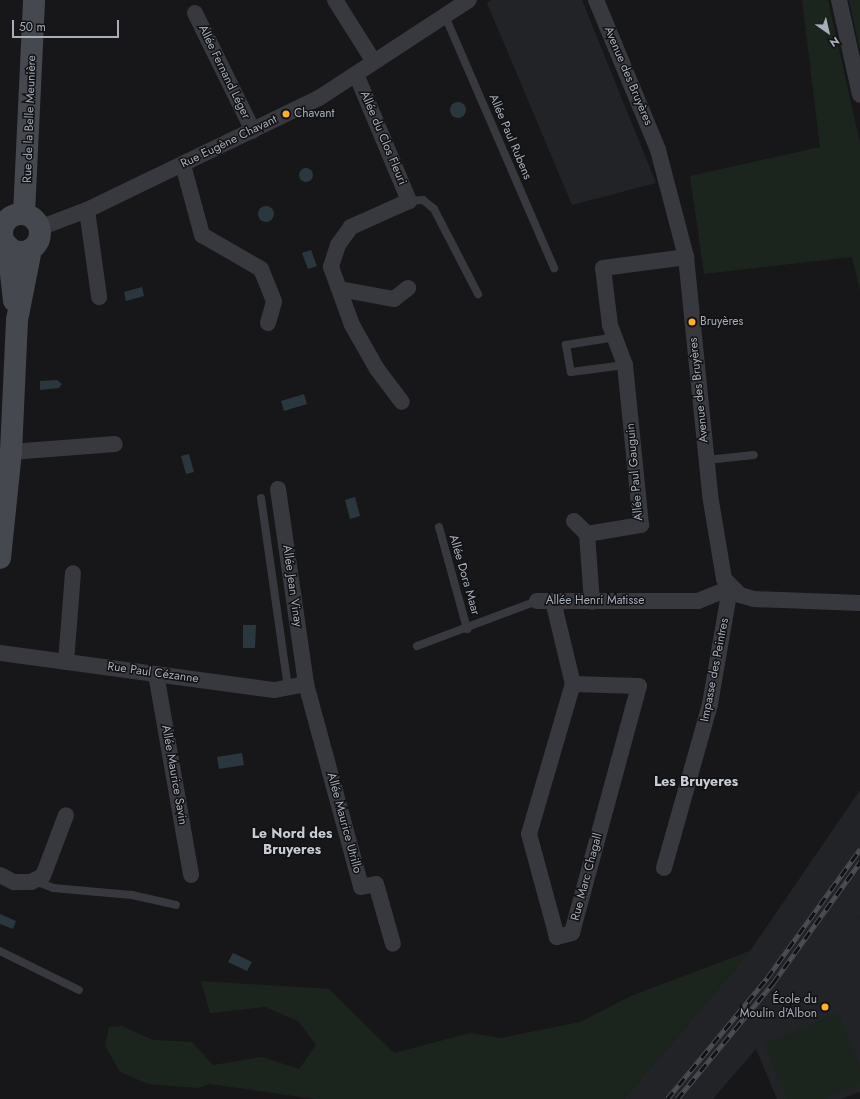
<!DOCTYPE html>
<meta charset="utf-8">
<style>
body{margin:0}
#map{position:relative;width:860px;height:1099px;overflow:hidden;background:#171719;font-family:Jost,sans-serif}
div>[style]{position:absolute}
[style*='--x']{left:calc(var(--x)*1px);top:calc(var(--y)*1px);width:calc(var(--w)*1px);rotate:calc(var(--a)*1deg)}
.built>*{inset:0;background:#222326}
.green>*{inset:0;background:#1c251d}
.water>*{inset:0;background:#2b373f}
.round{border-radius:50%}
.lane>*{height:8px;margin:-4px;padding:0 4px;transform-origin:4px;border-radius:4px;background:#37393e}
.street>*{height:16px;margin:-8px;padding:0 8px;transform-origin:8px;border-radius:8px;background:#37393e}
.secondary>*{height:22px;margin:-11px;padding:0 11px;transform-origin:11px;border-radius:11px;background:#45484f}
.secondary>.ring{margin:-11px;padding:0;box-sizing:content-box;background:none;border:22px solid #45484f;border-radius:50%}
.rail>*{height:4.5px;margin-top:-2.25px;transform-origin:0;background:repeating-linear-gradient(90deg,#121214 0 9px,#4a4d54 0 18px);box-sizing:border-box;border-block:1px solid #4a4d54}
.dots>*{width:11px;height:11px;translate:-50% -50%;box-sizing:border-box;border:2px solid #121214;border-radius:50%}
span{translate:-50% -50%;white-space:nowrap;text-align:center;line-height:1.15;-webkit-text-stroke:3px #121214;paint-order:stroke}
.street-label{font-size:12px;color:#a7aeba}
.poi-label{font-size:12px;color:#a7aeba}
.left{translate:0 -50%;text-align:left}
.right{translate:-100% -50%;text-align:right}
.quarter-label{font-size:14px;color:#c9cdd6;font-weight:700}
.north{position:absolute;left:808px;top:12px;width:40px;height:40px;-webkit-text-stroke:3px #121214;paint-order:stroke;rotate:146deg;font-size:11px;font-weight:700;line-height:16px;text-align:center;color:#a7aeba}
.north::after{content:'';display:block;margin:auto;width:14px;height:18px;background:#a7aeba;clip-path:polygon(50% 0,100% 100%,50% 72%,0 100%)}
.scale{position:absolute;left:12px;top:20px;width:107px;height:18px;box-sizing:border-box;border:2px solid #a7aeba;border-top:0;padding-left:5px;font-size:12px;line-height:14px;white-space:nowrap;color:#a7aeba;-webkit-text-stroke:3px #121214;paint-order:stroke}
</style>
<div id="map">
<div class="built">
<i style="clip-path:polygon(492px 0,582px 0,656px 183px,572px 205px,487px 3px)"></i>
<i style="clip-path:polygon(860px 790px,860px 916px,855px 923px,860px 917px,860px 1092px,841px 1099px,777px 1099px,756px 1049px,713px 1099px,624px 1099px,750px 951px)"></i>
</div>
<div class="green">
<i style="clip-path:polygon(802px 0,828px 0,860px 143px,860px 290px,852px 257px,704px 274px,690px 176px,820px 147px)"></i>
<i style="clip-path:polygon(849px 0,860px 0,860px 51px)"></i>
<i style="clip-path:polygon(750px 951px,624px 1099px,316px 1099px,209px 1084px,199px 1088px,148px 1084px,120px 1072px,105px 1046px,109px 1027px,122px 1026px,153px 1040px,192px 1042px,213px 1065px,262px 1057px,299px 1069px,316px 1045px,298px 1021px,265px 1007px,210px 1013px,201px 981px,329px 989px,394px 1053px,470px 1033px,501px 1038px,580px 1022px,631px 996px)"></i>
<i style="clip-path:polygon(838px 1013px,860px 1065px,860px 1084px,825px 1099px,787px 1099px,764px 1044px)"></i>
</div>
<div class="water">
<i class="round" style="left:450px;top:102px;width:16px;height:16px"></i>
<i class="round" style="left:299px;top:168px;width:14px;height:14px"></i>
<i class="round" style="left:258px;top:206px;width:16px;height:16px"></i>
<i style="clip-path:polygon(311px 250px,317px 266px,308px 269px,302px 253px)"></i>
<i style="clip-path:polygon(142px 287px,144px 296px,126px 301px,124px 292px)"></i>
<i style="clip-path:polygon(57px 380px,62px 384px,59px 388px,40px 390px,40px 381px)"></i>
<i style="clip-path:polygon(304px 394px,307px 404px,284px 411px,281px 401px)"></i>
<i style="clip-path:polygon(189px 454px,194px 472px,186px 474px,181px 456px)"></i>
<i style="clip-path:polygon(355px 497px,360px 516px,350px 519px,345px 500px)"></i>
<i style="clip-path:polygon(243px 625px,256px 625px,255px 648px,243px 648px)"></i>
<i style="clip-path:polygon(242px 753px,244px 765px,219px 769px,217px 757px)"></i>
<i style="clip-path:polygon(0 914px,16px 921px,13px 929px,0 924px)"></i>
<i style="clip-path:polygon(233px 953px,252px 962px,247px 971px,228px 962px)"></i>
</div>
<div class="lane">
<i style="--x:445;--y:16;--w:275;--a:66.6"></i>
<i style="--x:409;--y:201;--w:14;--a:-4"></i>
<i style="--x:423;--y:200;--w:14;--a:39"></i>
<i style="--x:434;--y:209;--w:96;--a:62.6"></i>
<i style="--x:616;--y:337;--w:51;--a:170.9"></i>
<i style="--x:566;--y:345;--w:27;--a:80"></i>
<i style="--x:571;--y:372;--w:54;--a:-7.4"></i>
<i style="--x:707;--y:460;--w:47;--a:-6.1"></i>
<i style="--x:261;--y:498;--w:192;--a:81.9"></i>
<i style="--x:439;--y:527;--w:106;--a:74.6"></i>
<i style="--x:417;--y:646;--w:128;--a:-20.6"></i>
<i style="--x:35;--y:881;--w:19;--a:21"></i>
<i style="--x:53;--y:888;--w:79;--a:5.1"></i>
<i style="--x:132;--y:895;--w:45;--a:12.8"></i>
<i style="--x:0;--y:951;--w:88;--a:26.3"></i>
</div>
<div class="street">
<i style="--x:335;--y:0;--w:73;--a:57.8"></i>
<i style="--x:596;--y:0;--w:162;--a:67.5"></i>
<i style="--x:658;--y:150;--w:111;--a:75.3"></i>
<i style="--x:686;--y:257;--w:239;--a:84.2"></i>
<i style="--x:710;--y:495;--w:85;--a:80.5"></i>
<i style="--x:724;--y:579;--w:23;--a:45"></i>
<i style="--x:740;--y:595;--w:15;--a:16"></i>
<i style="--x:754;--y:599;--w:106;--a:2.2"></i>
<i style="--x:839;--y:0;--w:97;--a:77.5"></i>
<i style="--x:195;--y:13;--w:131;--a:63.8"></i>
<i style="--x:356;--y:74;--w:138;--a:67.3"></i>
<i style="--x:409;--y:201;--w:64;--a:155.9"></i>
<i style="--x:351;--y:227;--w:22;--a:126"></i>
<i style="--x:338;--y:245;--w:23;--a:108"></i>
<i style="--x:331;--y:267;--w:62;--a:70.1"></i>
<i style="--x:352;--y:325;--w:51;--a:60.4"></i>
<i style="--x:377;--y:369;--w:41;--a:52.9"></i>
<i style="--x:183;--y:165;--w:73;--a:74.8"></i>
<i style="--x:202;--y:235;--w:68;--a:30"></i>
<i style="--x:261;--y:269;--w:35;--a:68"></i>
<i style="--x:274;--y:302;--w:22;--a:106"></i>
<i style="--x:87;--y:210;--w:88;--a:82.1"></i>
<i style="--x:39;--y:228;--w:51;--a:-20.6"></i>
<i style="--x:87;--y:210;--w:258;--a:-25.8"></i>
<i style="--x:319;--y:98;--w:179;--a:-33.2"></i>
<i style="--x:0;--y:234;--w:2;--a:0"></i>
<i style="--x:340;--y:289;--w:55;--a:10.5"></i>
<i style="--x:394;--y:299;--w:18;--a:-38"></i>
<i style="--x:11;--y:452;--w:104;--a:-4.4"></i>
<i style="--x:278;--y:489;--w:197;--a:81.8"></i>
<i style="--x:306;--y:684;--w:210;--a:74.8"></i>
<i style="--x:361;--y:887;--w:15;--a:-11"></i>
<i style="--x:376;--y:884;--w:62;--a:74.2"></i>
<i style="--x:574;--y:521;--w:18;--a:45"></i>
<i style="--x:587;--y:534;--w:55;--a:-9.5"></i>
<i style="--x:641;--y:525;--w:161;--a:-95.7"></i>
<i style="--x:625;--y:365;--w:43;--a:-110.6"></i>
<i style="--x:610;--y:325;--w:57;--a:-97"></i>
<i style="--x:603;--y:268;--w:84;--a:-7.5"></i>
<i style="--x:587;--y:534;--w:68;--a:85.8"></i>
<i style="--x:537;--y:601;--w:161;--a:0"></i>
<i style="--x:698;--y:601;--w:35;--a:-22"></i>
<i style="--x:553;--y:601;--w:85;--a:76.5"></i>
<i style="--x:573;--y:684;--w:66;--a:1.7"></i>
<i style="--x:639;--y:686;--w:256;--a:105.2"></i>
<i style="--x:572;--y:933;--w:16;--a:165"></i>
<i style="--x:557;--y:937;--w:107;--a:-105.2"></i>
<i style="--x:529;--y:834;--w:156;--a:-73.7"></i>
<i style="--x:0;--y:653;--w:277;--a:7.7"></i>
<i style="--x:275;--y:690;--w:32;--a:-11"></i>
<i style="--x:66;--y:662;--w:89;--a:-85.5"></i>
<i style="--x:156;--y:674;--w:204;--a:80.1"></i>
<i style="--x:664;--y:868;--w:170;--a:-74.3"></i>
<i style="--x:710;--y:704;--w:118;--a:-80.2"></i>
<i style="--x:0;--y:875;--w:16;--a:27"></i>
<i style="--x:14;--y:882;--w:17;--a:0"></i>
<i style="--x:31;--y:882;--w:13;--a:-27"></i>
<i style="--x:43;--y:876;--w:65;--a:-69.3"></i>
</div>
<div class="secondary">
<i style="--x:24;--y:214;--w:214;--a:-87.3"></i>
<i class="ring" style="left:2px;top:214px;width:16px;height:16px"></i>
<i style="--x:8;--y:246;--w:55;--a:83.8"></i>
<i style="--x:0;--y:558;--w:107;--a:-84.1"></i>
<i style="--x:11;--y:452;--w:132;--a:-87.4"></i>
<i style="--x:17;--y:320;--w:72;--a:-78.8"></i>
</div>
<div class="rail">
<i style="--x:667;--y:1099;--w:157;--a:-50.4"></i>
<i style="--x:767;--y:978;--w:159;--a:-54.2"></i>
<i style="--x:677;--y:1099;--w:151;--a:-50.4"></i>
<i style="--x:773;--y:983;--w:149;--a:-54.3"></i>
</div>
<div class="dots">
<i style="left:286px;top:114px;background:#ffae29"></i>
<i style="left:692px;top:322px;background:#ffae29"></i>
<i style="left:825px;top:1007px;background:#ffae29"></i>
</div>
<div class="street-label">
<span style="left:224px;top:72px;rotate:64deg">Allée Fernand Léger</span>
<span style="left:628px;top:76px;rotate:67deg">Avenue des Bruyères</span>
<span style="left:30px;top:119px;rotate:-88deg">Rue de la Belle Meunière</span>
<span style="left:510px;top:137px;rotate:67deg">Allée Paul Rubens</span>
<span style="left:383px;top:138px;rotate:67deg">Allée du Clos Fleuri</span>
<span style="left:229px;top:142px;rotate:-26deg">Rue Eugène Chavant</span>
<span style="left:699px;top:390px;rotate:-96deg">Avenue des Bruyères</span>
<span style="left:635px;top:472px;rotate:-95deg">Allée Paul Gauguin</span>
<span style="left:464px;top:575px;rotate:74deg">Allée Dora Maar</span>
<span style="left:292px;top:586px;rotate:82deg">Allée Jean Vinay</span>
<span style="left:595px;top:601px">Allée Henri Matisse</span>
<span style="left:715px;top:670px;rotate:-79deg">Impasse des Peintres</span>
<span style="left:153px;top:673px;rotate:8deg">Rue Paul Cézanne</span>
<span style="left:174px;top:775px;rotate:80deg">Allée Maurice Savin</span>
<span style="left:344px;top:823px;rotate:75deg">Allée Maurice Utrillo</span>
<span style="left:587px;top:877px;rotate:-75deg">Rue Marc Chagall</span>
</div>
<div class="poi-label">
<span class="left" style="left:294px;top:114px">Chavant</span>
<span class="left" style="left:700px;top:322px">Bruyères</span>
<span class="right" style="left:817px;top:1007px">École du<br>Moulin d'Albon</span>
</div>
<div class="quarter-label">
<span style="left:696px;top:781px">Les Bruyeres</span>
<span style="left:292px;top:841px">Le Nord des<br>Bruyeres</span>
</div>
<div class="north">N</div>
<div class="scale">50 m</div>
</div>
